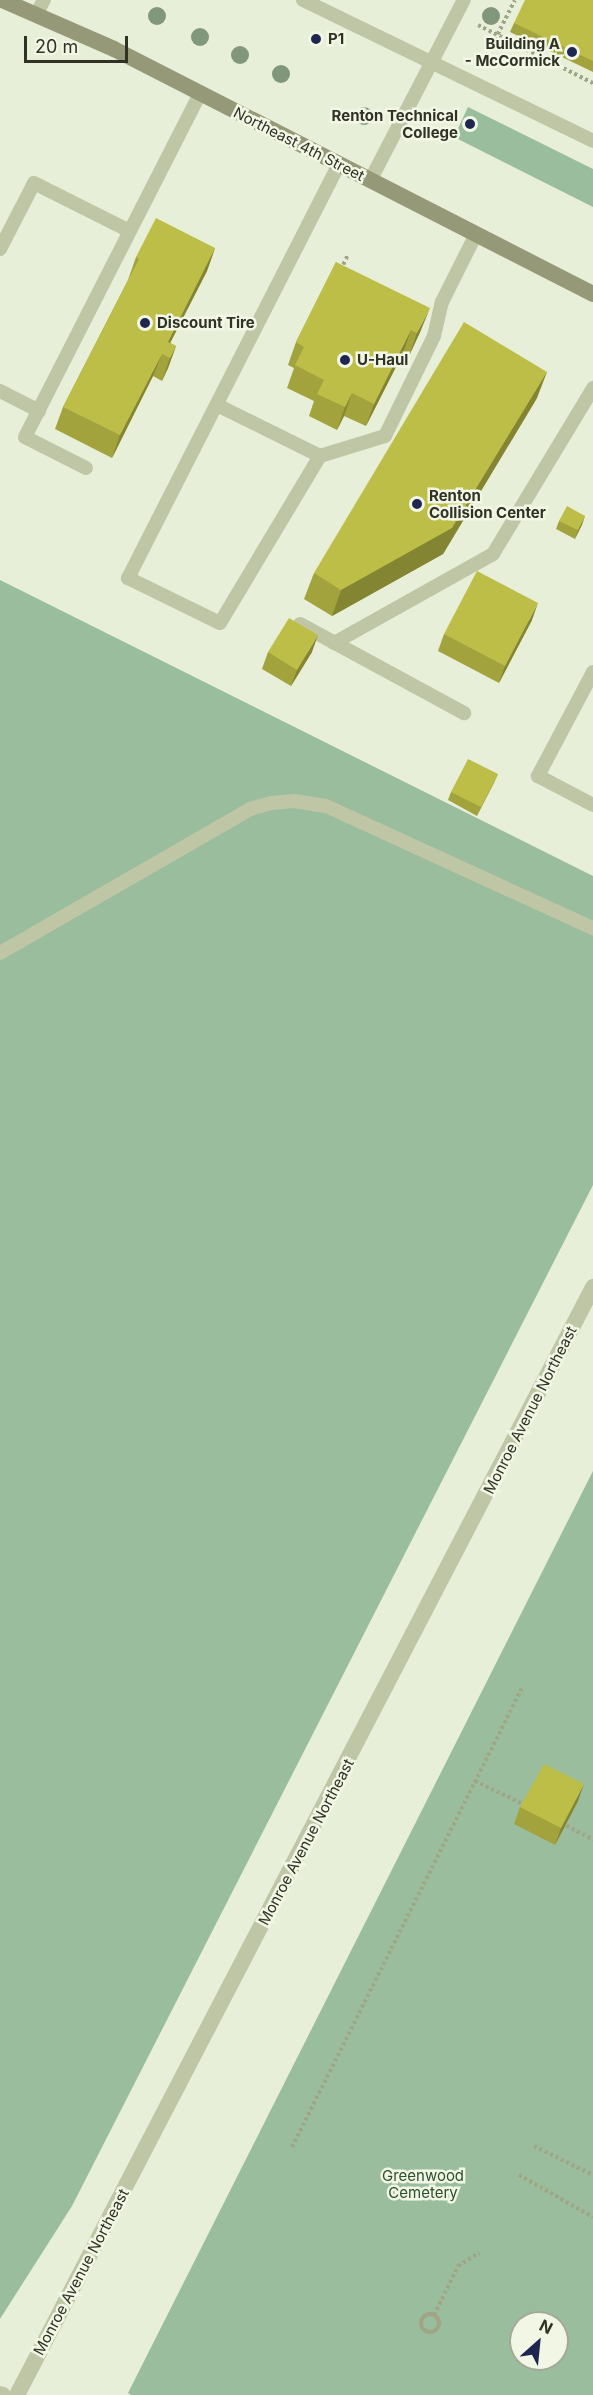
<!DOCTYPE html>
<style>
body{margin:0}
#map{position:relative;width:593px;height:2395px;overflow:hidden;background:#e8efd8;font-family:Inter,sans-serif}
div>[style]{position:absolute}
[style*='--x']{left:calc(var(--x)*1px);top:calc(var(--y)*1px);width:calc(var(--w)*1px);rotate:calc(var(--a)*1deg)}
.green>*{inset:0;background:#9abd9d}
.path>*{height:4px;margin-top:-2px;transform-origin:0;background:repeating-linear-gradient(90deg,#9fa585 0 3px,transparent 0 6px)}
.path>.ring{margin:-2px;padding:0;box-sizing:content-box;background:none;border:4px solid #9fa585;border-radius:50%}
.service>*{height:14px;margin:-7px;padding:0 7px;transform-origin:7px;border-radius:7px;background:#bfc6a5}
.tertiary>*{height:16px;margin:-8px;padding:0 8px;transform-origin:8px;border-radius:8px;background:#bfc6a5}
.secondary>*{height:16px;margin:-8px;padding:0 8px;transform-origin:8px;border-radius:8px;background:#959977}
.trees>*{width:18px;height:18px;margin:-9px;border-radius:50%;background:#81977c}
.wall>*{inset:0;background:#a3a33e}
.shaded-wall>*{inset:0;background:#848532}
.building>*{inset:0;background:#bdbe48}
.dots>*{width:16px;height:16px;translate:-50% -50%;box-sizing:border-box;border:3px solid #f1f7e4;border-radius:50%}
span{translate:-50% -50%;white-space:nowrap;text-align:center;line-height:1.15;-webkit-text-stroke:5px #f1f7e4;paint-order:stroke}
.poi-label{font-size:15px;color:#313226;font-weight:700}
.left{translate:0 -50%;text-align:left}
.right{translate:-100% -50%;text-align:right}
.street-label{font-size:15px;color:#313226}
.park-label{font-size:15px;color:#2c4f30}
.north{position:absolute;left:509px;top:2311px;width:60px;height:60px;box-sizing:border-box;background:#f1f7e4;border:2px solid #a4a898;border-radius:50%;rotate:27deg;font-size:16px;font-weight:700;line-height:24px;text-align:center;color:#313226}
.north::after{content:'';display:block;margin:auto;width:21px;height:27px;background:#1f2751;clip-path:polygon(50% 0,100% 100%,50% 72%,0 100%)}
.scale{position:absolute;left:24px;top:36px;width:104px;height:27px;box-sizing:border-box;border:3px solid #313226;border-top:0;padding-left:8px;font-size:18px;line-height:21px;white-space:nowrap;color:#313226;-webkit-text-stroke:4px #f1f7e4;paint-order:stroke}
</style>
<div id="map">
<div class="green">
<i style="clip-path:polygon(468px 107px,593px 169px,593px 207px,454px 137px)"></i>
<i style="clip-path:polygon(0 580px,593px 876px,593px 1185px,72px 2206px,0 2319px)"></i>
<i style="clip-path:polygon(evenodd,593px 1471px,593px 2395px,131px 2395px,128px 2393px,593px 1471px,521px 2323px,557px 2323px,557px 2359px,521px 2359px,521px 2323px)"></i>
</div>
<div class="path">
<i style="--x:478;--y:25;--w:129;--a:26.8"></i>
<i style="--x:484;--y:61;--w:68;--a:-63.1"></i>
<i style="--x:341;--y:270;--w:17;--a:-66"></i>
<i style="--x:475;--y:1781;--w:55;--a:25.6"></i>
<i style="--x:561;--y:1823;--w:36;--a:27"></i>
<i style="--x:534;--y:2146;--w:66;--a:26.2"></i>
<i style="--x:292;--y:2147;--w:513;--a:-63.39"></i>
<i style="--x:519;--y:2175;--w:85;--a:29.6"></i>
<i class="ring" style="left:421px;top:2314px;width:14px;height:14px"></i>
<i style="--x:434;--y:2315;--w:55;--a:-63.9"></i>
<i style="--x:458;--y:2266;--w:25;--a:-32"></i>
</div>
<div class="service">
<i style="--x:303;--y:0;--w:322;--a:25.9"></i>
<i style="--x:37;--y:13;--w:15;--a:-62"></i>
<i style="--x:339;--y:164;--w:465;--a:117"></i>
<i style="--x:128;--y:578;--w:102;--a:26.1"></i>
<i style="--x:220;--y:623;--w:195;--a:-59.1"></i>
<i style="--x:320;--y:456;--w:68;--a:-17.1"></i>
<i style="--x:385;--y:436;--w:111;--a:-63.9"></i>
<i style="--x:434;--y:336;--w:35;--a:-77"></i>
<i style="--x:442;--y:302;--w:76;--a:-63.4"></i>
<i style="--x:370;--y:181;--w:204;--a:-62.6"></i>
<i style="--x:0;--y:249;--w:74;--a:-62.7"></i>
<i style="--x:34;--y:183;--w:107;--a:26.6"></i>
<i style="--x:0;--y:391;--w:44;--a:27.1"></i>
<i style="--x:217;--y:405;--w:115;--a:26.3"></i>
<i style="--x:86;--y:468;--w:68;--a:-153.1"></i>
<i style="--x:25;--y:437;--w:386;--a:-63"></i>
<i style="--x:300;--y:624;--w:187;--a:28.5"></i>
<i style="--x:334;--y:643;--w:182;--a:-29.2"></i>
<i style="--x:493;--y:554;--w:194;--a:-58.9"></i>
<i style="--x:593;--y:672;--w:118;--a:117.9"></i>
<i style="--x:538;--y:776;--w:62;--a:27.8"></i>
<i style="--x:0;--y:953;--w:289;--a:-29.9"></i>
<i style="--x:250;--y:809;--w:22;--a:-16"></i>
<i style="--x:271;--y:803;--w:23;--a:-5"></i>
<i style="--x:294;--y:801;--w:32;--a:9"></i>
<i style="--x:326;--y:806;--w:294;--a:24.6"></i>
</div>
<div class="tertiary">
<i style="--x:0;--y:2394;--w:3;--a:18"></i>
<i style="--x:17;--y:2395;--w:1249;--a:-62.53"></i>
</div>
<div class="secondary">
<i style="--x:2;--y:0;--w:122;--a:23.6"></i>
<i style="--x:114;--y:49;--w:538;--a:27.09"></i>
</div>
<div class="trees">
<i style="left:157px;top:16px"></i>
<i style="left:491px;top:16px"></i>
<i style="left:200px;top:37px"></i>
<i style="left:240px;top:55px"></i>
<i style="left:281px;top:74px"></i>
<i style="left:364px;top:116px"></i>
</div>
<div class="wall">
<i style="clip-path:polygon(593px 0,593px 72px,510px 32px,514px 23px)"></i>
<i style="clip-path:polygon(215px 248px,207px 271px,170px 343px,176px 346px,168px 368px,162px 381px,153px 376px,112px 458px,55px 429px,63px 407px,128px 280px,136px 257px)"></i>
<i style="clip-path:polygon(336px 262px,421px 330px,409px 356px,403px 353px,366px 426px,344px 416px,337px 430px,309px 416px,314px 401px,287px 388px,294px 368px,288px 365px,296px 342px)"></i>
<i style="clip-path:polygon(537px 398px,443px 554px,332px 616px,304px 599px,314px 573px)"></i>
<i style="clip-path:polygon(585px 516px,575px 539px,556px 529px,559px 521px)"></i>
<i style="clip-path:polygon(532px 620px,499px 683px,438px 651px,444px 634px)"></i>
<i style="clip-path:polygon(268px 652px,312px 652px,291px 686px,262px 669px)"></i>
<i style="clip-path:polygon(498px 774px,494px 783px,477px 816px,448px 800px,451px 792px)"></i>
<i style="clip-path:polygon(578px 1801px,555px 1845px,514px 1824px,520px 1807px)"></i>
</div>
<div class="shaded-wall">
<i style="clip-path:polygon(215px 248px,207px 271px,164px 355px,168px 342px)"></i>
<i style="clip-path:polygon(430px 308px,421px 330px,409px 356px,417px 333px)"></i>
<i style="clip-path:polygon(411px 330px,403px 353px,366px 426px,374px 404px)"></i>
<i style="clip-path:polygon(176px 346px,168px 368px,162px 381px,170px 358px)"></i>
<i style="clip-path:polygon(162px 354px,153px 376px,112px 458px,120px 435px)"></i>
<i style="clip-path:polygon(547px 372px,537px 398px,443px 554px,332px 616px,341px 590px)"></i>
<i style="clip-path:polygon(352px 393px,344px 416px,337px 430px,345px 407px)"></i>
<i style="clip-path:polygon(585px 516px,582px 525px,575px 539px,578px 530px)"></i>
<i style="clip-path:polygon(538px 603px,532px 620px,499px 683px,505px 666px)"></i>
<i style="clip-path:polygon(318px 635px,312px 652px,291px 686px,297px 670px)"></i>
<i style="clip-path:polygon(584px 1784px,578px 1801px,555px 1845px,561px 1828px)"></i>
</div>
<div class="building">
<i style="clip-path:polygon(525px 0,593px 0,593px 61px,514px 23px)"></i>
<i style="clip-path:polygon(156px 218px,215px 248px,168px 342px,176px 346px,170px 358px,162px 354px,120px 435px,63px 407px,139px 259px,136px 257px)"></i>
<i style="clip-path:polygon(336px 262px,430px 308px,417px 333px,411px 330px,374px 404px,352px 393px,345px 407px,317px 394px,324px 380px,295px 365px,304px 347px,296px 342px)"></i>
<i style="clip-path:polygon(464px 322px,547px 372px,452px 528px,341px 590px,314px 573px)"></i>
<i style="clip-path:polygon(567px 506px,585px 516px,578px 530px,559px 521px)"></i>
<i style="clip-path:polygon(477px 571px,538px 603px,505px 666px,444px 634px)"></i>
<i style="clip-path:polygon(289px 618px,318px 635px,297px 670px,268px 652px)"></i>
<i style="clip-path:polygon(468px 759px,498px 774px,481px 807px,451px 792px)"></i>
<i style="clip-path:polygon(544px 1764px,584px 1784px,561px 1828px,520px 1807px)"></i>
</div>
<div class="dots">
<i style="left:316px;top:39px;background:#1f2751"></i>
<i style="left:572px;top:52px;background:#1f2751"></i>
<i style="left:470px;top:124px;background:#1f2751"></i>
<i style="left:145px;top:323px;background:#1f2751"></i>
<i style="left:345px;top:360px;background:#1f2751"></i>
<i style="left:417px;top:504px;background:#1f2751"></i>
</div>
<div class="poi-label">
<span class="left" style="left:328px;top:39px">P1</span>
<span class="right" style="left:560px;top:52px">Building A<br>- McCormick</span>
<span class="right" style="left:458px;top:124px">Renton Technical<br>College</span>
<span class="left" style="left:157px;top:323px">Discount Tire</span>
<span class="left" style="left:357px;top:360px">U-Haul</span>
<span class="left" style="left:429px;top:504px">Renton<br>Collision Center</span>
</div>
<div class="street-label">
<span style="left:299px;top:144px;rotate:27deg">Northeast 4th Street</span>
<span style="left:530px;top:1410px;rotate:-63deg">Monroe Avenue Northeast</span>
<span style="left:306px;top:1842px;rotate:-62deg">Monroe Avenue Northeast</span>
<span style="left:81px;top:2272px;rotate:-62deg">Monroe Avenue Northeast</span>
</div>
<div class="park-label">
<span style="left:423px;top:2184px">Greenwood<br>Cemetery</span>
</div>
<div class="north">N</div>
<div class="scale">20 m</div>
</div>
